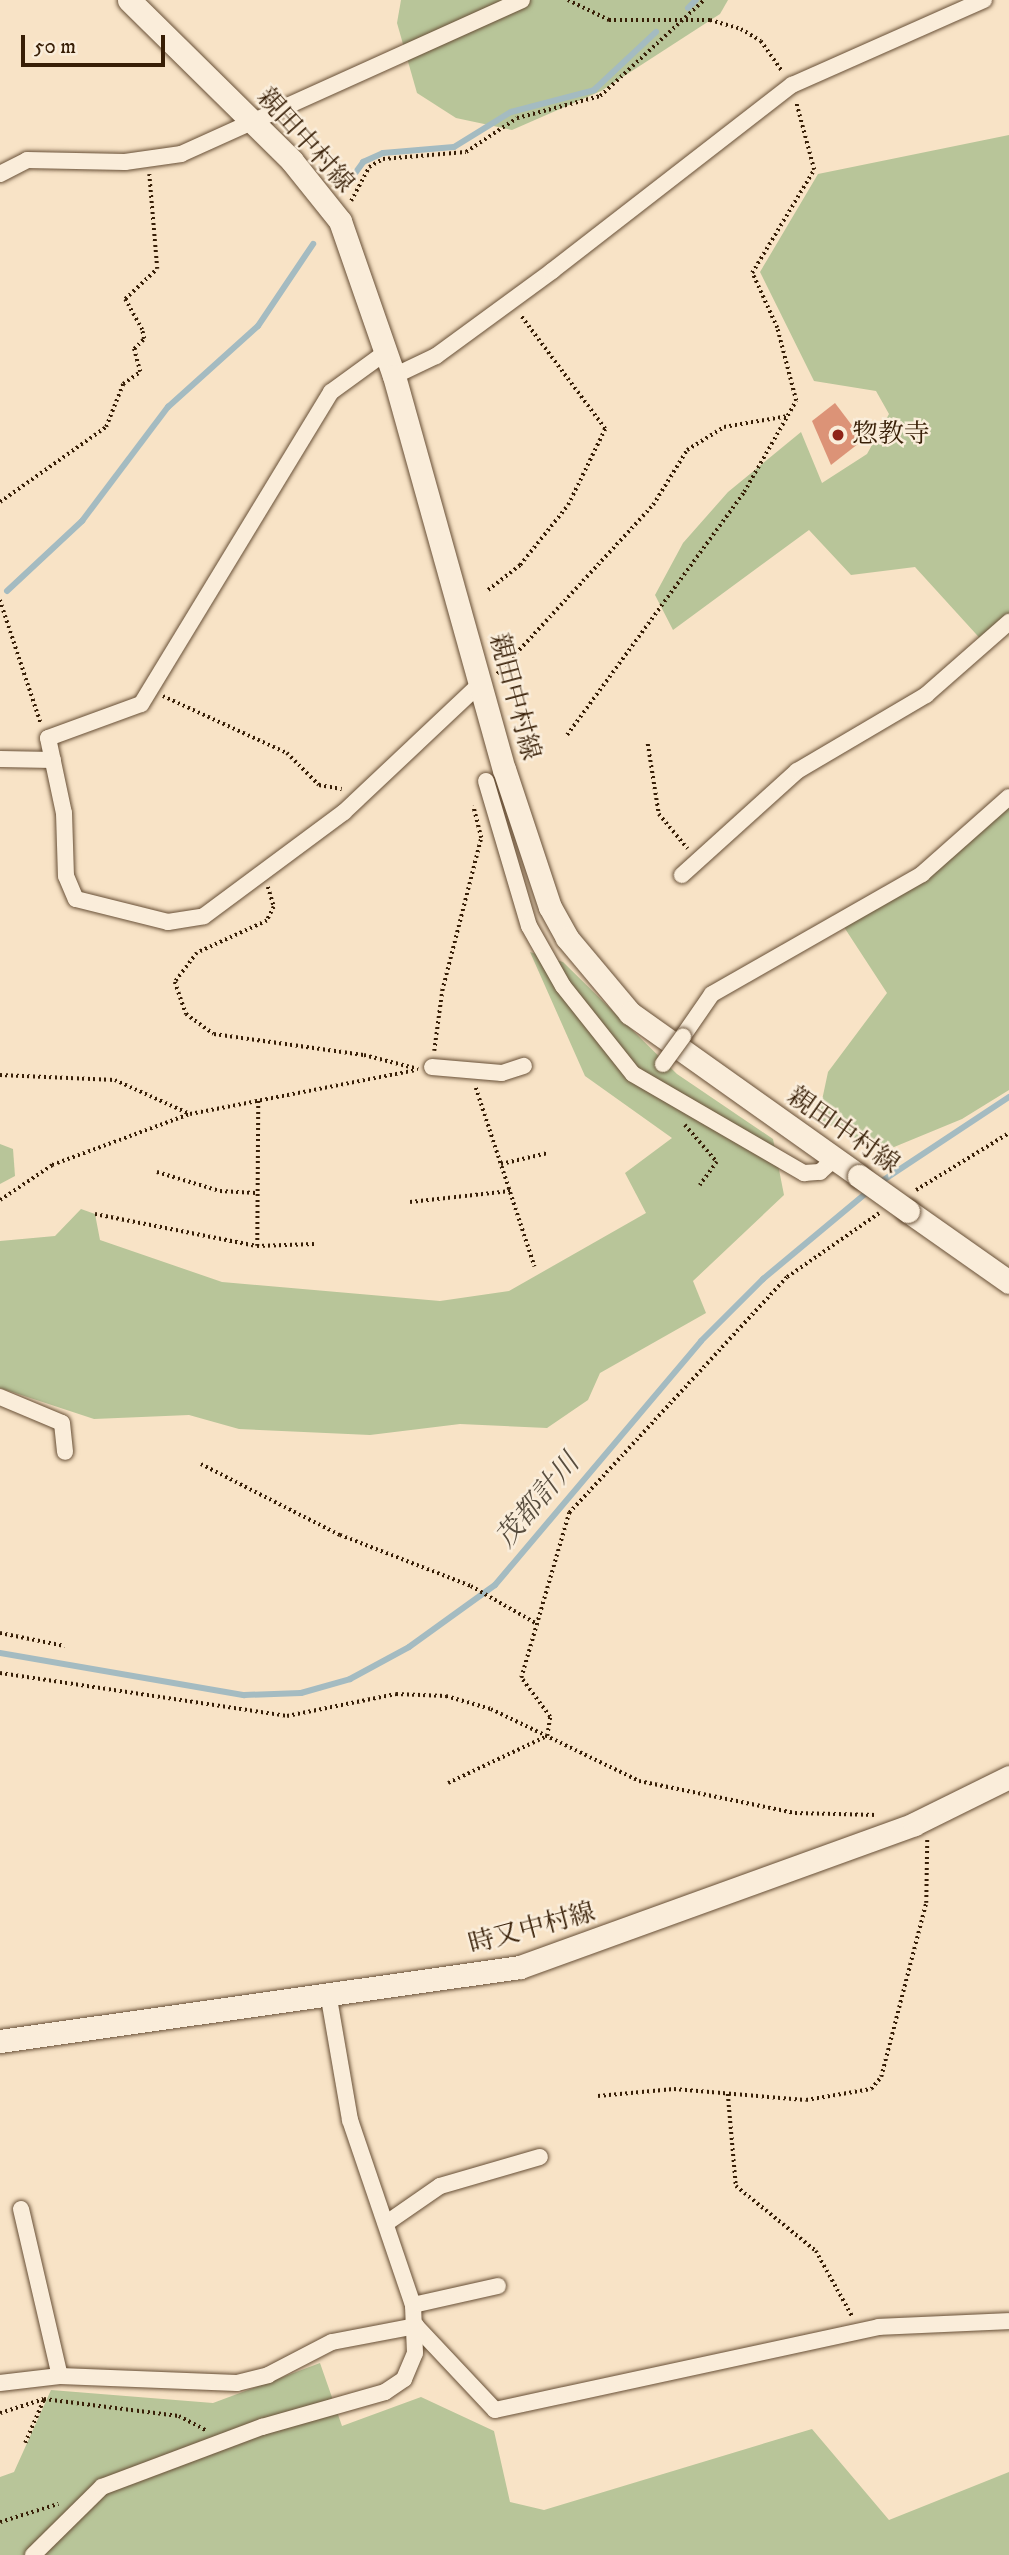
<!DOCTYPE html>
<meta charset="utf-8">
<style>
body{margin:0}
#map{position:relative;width:1009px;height:2555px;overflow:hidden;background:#f8e3c6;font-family:"IM FELL DW Pica","Noto Serif JP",serif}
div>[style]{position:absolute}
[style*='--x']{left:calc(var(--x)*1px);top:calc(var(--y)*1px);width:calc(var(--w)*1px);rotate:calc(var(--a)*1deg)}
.green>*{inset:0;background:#b8c599}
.stream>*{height:6px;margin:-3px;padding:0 3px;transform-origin:3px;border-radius:3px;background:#a4bbc1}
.building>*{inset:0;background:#dc9377}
.path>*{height:3.5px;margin-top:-1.75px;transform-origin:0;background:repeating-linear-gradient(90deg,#371e06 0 2px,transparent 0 5.5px)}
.roads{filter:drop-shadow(0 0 2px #674f36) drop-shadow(0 0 2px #674f36)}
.minor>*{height:16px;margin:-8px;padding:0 8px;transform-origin:8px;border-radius:8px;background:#faedda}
.secondary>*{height:23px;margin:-11.5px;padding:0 11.5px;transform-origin:11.5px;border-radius:11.5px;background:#faedda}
.bridges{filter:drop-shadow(0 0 2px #674f36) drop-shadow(0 0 2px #674f36)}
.minor-bridge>*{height:16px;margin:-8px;padding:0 8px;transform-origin:8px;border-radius:8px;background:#faedda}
.secondary-bridge>*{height:23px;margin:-11.5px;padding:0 11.5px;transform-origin:11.5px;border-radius:11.5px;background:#faedda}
.dots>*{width:19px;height:19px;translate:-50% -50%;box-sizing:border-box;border:4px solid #faedda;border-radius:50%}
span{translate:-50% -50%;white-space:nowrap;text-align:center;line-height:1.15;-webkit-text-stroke:5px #faedda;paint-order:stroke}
.street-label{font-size:26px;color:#371e06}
.poi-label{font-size:26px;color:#371e06}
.left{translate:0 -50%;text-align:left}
.water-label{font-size:28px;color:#584d3e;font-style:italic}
.scale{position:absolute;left:21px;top:35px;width:144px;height:32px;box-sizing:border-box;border:4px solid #371e06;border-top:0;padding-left:9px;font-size:21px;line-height:24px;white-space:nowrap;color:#371e06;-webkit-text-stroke:5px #faedda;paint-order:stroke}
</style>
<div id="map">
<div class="green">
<i style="clip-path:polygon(401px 0,728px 0,720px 14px,601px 91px,512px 130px,456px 118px,417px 93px,397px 23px)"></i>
<i style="clip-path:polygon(1009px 135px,1009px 622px,986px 645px,915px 567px,851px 575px,809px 530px,673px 630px,655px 595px,683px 543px,728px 492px,801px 432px,822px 483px,867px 454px,889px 414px,876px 391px,814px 381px,760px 272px,818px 174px)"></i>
<i style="clip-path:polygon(1009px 804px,1009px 1090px,962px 1119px,882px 1152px,818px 1119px,828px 1072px,887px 993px,842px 924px)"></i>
<i style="clip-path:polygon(530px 952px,563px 962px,677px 1074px,773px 1139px,784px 1195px,693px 1281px,706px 1313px,600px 1373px,588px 1400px,547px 1428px,460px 1424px,370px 1435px,239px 1429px,189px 1415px,94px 1419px,0 1388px,0 1241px,55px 1236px,81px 1209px,95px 1214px,100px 1240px,222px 1282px,440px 1301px,509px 1291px,646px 1213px,625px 1173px,672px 1138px,585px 1076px)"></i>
<i style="clip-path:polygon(0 1144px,13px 1149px,15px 1176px,0 1184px)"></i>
<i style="clip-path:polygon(320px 2363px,342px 2426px,421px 2397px,494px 2431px,510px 2502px,544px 2510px,812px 2429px,889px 2520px,1009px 2472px,1009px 2555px,0 2555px,0 2477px,14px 2472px,51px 2390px,213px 2403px)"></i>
</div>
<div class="stream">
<i style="--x:688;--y:8;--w:11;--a:-45"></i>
<i style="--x:348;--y:183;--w:26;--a:-54"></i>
<i style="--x:363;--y:162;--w:22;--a:-24"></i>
<i style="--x:383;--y:153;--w:71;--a:-4.8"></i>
<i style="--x:454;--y:147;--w:67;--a:-31.6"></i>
<i style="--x:511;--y:112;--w:86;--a:-14.8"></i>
<i style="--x:594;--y:90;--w:85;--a:-43.1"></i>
<i style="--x:7;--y:591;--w:103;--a:-43"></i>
<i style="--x:82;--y:521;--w:143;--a:-53"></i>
<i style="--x:168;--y:407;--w:121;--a:-42"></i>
<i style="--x:258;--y:326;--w:99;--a:-56.1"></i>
<i style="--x:879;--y:1183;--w:156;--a:-33.5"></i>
<i style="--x:0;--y:1653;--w:248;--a:9.8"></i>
<i style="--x:244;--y:1695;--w:57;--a:-2"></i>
<i style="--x:301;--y:1693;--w:51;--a:-15.9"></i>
<i style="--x:350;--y:1679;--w:67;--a:-28.5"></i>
<i style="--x:409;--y:1647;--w:106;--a:-35.8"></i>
<i style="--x:495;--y:1585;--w:319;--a:-49.8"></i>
<i style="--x:701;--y:1341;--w:88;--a:-45"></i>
<i style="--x:763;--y:1279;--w:141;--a:-39.8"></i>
</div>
<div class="building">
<i style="clip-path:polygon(835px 403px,863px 440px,831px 465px,812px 421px)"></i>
</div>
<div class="path">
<i style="--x:568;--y:0;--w:46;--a:26"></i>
<i style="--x:609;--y:20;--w:101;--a:0"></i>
<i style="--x:710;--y:20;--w:32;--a:16"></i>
<i style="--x:741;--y:29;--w:23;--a:31"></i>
<i style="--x:761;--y:41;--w:37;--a:55"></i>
<i style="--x:351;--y:201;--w:38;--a:-62"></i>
<i style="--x:369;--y:167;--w:16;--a:-30"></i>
<i style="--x:383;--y:159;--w:83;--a:-4.8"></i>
<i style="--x:466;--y:152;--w:61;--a:-33.7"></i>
<i style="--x:517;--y:118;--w:86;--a:-14.8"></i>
<i style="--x:600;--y:96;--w:142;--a:-42.7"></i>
<i style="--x:0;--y:502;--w:130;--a:-35.3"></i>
<i style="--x:106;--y:427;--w:46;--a:-68.4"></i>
<i style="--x:123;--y:384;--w:21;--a:-35"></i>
<i style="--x:140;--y:372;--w:24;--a:-105"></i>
<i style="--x:134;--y:349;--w:14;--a:-45"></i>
<i style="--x:144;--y:339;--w:9;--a:-103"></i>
<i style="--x:142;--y:330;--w:35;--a:-119"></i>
<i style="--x:125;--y:299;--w:44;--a:-43.2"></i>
<i style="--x:157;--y:269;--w:95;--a:-94.8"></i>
<i style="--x:488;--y:590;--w:41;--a:-38"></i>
<i style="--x:520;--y:565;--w:77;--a:-51.3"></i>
<i style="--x:568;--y:505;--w:85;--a:-64"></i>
<i style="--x:605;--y:429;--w:142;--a:-126.7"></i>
<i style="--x:0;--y:600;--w:131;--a:71.7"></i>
<i style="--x:497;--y:674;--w:230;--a:-47.3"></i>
<i style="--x:653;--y:505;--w:65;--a:-58.3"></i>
<i style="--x:687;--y:450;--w:44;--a:-31.9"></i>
<i style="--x:724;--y:427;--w:65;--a:-9.8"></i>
<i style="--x:163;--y:696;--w:136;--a:24.7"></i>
<i style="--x:287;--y:753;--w:45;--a:45"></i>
<i style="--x:319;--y:785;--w:23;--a:10"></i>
<i style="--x:567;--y:735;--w:301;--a:-53.9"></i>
<i style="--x:744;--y:492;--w:105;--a:-60.3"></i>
<i style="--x:796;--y:401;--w:75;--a:-104.6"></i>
<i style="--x:777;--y:328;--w:60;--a:-114.4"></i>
<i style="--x:752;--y:273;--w:120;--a:-59"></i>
<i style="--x:814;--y:170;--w:69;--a:-105"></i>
<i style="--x:648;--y:744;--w:71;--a:81.1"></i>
<i style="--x:659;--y:814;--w:45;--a:50.4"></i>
<i style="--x:268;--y:887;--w:21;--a:73"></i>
<i style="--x:274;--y:907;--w:16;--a:117"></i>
<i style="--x:267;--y:921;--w:77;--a:155.4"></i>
<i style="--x:197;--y:953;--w:36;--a:127"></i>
<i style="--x:175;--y:982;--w:34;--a:71"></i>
<i style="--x:186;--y:1014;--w:34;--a:36"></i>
<i style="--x:214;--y:1034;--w:151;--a:8"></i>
<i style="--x:364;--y:1055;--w:56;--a:14.5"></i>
<i style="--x:434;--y:1051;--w:61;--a:-82.4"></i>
<i style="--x:442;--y:991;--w:158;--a:-75.7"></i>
<i style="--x:481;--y:838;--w:33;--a:-104"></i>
<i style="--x:0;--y:1075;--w:115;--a:2.5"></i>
<i style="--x:115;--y:1080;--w:82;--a:24.4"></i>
<i style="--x:190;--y:1114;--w:230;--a:-11"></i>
<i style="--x:476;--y:1088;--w:188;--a:71.8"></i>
<i style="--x:685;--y:1125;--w:49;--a:49.1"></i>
<i style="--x:717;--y:1162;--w:29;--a:126"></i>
<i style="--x:501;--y:1164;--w:48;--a:-13.2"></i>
<i style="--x:157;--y:1172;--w:66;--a:16.8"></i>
<i style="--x:220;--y:1191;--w:37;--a:3"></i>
<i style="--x:916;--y:1190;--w:109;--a:-31.5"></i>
<i style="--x:0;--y:1200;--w:63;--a:-33.9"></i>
<i style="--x:52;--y:1165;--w:147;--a:-20.3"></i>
<i style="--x:410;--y:1202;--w:101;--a:-6.3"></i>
<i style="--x:95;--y:1214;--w:165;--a:11.2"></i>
<i style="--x:257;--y:1246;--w:145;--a:-89.6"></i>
<i style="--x:257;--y:1246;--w:57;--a:-2"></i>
<i style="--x:201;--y:1464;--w:156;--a:27.1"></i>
<i style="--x:340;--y:1535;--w:141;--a:21.3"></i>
<i style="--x:471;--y:1586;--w:76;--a:29.9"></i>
<i style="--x:0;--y:1633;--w:66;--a:11.3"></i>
<i style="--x:0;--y:1673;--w:290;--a:8.5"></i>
<i style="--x:287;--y:1716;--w:111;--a:-11.4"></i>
<i style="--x:396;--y:1694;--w:50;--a:2.3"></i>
<i style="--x:446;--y:1696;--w:47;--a:16.1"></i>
<i style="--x:491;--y:1709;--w:165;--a:25.9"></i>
<i style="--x:639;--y:1781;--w:159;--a:11.6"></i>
<i style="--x:795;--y:1813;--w:82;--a:1.4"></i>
<i style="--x:448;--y:1783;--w:110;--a:-25.4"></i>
<i style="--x:547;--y:1736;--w:19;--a:-81"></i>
<i style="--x:550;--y:1717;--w:49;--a:-126.6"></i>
<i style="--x:521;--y:1678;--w:172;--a:-73.8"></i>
<i style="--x:569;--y:1513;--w:321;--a:-47.3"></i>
<i style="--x:787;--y:1277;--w:112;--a:-34.8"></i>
<i style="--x:728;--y:2094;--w:92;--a:85"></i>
<i style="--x:736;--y:2186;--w:103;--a:39.1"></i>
<i style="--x:816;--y:2251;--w:74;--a:61"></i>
<i style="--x:598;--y:2096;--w:76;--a:-5.3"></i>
<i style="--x:674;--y:2089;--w:132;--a:4.8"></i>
<i style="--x:806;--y:2100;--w:66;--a:-9.6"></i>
<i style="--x:871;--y:2089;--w:16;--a:-50"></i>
<i style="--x:881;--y:2077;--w:180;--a:-75.5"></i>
<i style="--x:926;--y:1903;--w:65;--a:-89.1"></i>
<i style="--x:0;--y:2413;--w:46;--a:-17.7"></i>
<i style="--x:44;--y:2399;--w:136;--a:7.2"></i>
<i style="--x:179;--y:2416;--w:30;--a:28"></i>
<i style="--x:25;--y:2443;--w:48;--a:-66.6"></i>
<i style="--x:0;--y:2522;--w:61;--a:-17.2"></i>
</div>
<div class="roads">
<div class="minor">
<i style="--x:0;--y:174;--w:30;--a:-27"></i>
<i style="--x:27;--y:160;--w:98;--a:1.2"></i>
<i style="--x:125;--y:162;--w:57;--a:-8.1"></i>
<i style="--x:181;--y:154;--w:374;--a:-24.3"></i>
<i style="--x:386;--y:352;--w:68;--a:144"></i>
<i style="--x:331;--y:392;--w:365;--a:121.3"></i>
<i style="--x:141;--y:704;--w:99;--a:159.9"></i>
<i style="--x:48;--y:738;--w:77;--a:78"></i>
<i style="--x:64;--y:813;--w:63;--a:88.2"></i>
<i style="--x:66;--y:876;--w:25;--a:67"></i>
<i style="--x:76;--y:899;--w:95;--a:14"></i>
<i style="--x:168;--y:922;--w:36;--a:-9"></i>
<i style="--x:204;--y:916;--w:174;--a:-36.6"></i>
<i style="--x:344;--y:812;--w:190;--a:-43.3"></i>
<i style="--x:394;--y:376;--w:47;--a:-25.5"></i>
<i style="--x:436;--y:356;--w:144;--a:-36.2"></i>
<i style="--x:552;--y:271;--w:304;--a:-37.8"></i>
<i style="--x:792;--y:85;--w:210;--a:-23.9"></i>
<i style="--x:0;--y:759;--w:53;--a:1.1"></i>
<i style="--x:486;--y:781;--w:151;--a:73.5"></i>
<i style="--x:529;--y:926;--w:69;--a:60.5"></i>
<i style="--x:563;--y:986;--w:112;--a:51.5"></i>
<i style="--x:633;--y:1074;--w:198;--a:30.1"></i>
<i style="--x:804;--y:1173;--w:16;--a:-4"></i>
<i style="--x:820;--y:1172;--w:19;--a:-43"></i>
<i style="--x:682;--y:875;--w:155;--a:-42.1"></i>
<i style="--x:797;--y:771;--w:150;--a:-30.5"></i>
<i style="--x:926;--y:695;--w:111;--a:-41.3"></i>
<i style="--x:683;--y:1036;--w:51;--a:-55.4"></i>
<i style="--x:712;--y:994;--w:242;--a:-29.7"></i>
<i style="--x:922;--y:874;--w:116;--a:-41.5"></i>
<i style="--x:432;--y:1067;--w:70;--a:4.9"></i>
<i style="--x:502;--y:1073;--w:23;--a:-18"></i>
<i style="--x:0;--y:1397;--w:67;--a:22.8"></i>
<i style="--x:62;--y:1423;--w:29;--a:84"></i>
<i style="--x:21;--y:2209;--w:171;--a:76.9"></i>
<i style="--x:388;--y:2222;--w:63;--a:-34.7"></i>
<i style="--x:440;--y:2186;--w:104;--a:-16.2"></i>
<i style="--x:413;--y:2305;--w:87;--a:-12.6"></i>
<i style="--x:0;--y:2383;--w:60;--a:-6.7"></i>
<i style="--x:60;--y:2376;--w:177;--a:2.3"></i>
<i style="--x:237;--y:2383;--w:32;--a:-14"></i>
<i style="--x:268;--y:2375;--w:72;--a:-27.3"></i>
<i style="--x:332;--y:2342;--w:86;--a:-10.8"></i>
<i style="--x:416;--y:2326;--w:115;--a:46.8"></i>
<i style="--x:495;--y:2410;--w:393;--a:-12.2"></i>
<i style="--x:879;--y:2327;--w:130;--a:-2.6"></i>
<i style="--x:33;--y:2555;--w:97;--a:-44.6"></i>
<i style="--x:102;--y:2487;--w:171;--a:-20.6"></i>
<i style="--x:262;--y:2427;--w:128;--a:-15.9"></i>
<i style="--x:385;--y:2392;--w:23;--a:-34"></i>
<i style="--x:404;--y:2379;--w:28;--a:-67"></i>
<i style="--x:415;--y:2353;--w:48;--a:-92.4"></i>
<i style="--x:413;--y:2305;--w:195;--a:-108.8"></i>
<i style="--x:350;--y:2120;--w:124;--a:-99.8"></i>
</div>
<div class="secondary">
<i style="--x:129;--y:0;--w:229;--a:44.6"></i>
<i style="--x:292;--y:161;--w:77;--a:51.3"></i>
<i style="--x:340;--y:221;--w:164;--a:70.8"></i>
<i style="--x:394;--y:376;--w:408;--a:74.4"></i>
<i style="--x:504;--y:769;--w:145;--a:71.6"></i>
<i style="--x:550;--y:907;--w:35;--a:61"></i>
<i style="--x:567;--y:938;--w:98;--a:50"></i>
<i style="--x:630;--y:1013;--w:281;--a:35.4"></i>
<i style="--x:908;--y:1211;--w:123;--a:35.1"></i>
<i style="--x:0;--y:2041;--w:525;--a:-8.1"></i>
<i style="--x:520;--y:1967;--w:419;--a:-19.9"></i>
<i style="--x:914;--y:1824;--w:106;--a:-26.3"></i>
</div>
</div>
<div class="bridges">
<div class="minor-bridge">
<i style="--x:663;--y:1064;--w:34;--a:-54"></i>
</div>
<div class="secondary-bridge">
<i style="--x:859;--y:1176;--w:60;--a:35.5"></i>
</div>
</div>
<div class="dots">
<i style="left:838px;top:435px;background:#8f2418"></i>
</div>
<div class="street-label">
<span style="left:305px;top:141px;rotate:48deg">親田中村線</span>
<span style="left:514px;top:697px;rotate:75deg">親田中村線</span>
<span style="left:843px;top:1131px;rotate:35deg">親田中村線</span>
<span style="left:532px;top:1929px;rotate:-15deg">時又中村線</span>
</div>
<div class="poi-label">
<span class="left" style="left:852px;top:435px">惣教寺</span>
</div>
<div class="water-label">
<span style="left:538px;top:1501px;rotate:-50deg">茂都計川</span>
</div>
<div class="scale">50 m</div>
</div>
